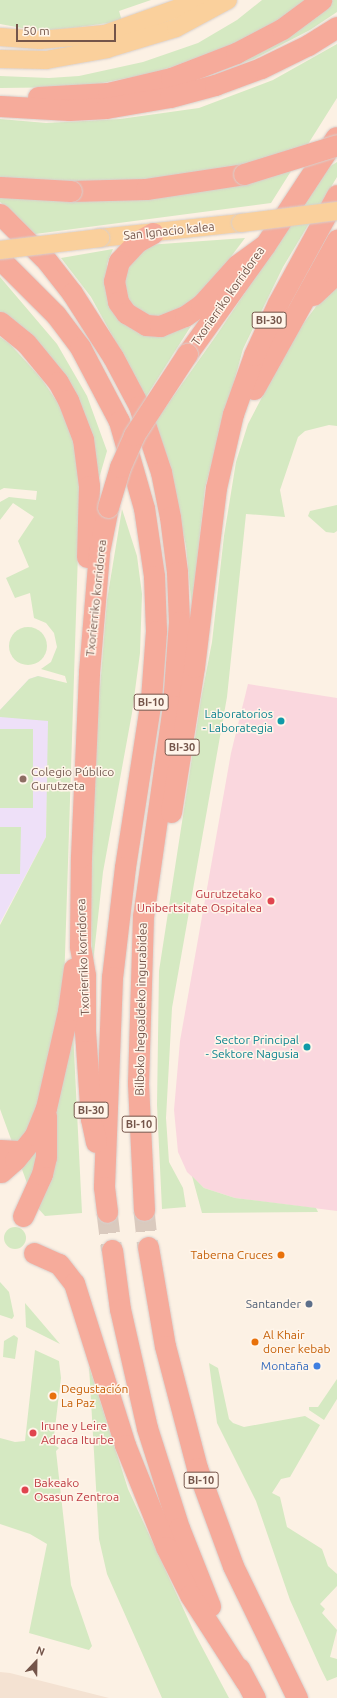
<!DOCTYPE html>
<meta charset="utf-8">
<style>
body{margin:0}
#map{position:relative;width:337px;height:1698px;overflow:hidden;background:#fcf1e4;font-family:Ubuntu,sans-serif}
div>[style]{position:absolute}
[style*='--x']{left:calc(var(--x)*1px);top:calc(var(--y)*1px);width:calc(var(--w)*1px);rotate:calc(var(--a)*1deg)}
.residential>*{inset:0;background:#f4e2d2}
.education>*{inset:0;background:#eee0f8}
.medical>*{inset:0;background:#fad7de}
.green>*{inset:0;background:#d5e9c2}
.round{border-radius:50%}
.highway-tunnel>*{height:21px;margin-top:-10.5px;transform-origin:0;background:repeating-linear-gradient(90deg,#dacabe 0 21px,transparent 0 31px)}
.roads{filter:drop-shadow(0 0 1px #d8cfcc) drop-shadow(0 0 1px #d8cfcc)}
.major>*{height:18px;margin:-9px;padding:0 9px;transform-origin:9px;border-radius:9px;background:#fad09c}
.highway>*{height:21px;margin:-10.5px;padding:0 10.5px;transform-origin:10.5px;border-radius:10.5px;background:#f6ab9b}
.bridges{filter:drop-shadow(0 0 1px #d8cfcc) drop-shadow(0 0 1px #d8cfcc)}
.major-bridge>*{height:18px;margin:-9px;padding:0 9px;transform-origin:9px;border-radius:9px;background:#fad09c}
.highway-bridge>*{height:21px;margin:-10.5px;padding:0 10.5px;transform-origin:10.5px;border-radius:10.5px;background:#f6ab9b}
.dots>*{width:11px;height:11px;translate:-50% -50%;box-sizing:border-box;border:2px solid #fff5ea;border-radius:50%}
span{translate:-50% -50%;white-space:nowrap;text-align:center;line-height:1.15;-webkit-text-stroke:3px #fff5ea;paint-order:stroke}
.shield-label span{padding:1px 3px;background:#fff5ea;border:1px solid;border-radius:3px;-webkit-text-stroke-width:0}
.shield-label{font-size:11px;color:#74554a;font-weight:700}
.street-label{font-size:12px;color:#74554a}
.culture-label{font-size:12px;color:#0d838f}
.right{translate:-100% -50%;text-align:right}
.education-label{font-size:12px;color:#785e54}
.left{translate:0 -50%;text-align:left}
.health-label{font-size:12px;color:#be3a42}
.food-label{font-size:12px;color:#c56008}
.service-label{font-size:12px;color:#4e5e75}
.shop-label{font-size:12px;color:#366cbe}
.north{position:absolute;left:16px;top:1642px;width:40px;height:40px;-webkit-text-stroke:3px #fff5ea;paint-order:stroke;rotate:22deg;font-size:11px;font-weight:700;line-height:16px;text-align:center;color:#74554a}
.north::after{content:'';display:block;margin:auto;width:14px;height:18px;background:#74554a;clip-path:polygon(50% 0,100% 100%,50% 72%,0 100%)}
.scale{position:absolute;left:16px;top:24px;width:100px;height:18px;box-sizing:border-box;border:2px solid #74554a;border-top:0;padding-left:5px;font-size:12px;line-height:14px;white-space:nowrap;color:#74554a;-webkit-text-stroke:3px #fff5ea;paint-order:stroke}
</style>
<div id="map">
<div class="residential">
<i style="clip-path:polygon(0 1672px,10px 1673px,109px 1698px,0 1698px)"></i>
</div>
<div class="education">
<i style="clip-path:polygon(38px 676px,54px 680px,49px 709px,46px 837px,0 923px,0 710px,29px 679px)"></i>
</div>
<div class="medical">
<i style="clip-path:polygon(248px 684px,337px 698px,337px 1211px,235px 1198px,204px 1188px,187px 1172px,178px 1152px,174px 1110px,180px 1041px,231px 753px)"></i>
</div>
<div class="green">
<i style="clip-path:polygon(0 0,151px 0,119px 11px,122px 21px,44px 32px,0 24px)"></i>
<i style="clip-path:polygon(262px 0,310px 0,259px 35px,158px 72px,82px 87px,0 88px,0 76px,49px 78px,79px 76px,143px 62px,198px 43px,237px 20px)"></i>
<i style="clip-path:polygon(333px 0,337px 0,337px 12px,310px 30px,254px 59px,195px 80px,308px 20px)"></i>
<i style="clip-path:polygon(337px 44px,337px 98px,271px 203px,35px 234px,0 202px,0 119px,46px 123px,120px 119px,199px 108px,273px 80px)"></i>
<i style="clip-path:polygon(337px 162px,337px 177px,283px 267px,243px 349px,205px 488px,192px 610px,186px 546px,174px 492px,153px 425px,218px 333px,329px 167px)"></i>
<i style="clip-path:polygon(245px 238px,212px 282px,185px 308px,150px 319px,135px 311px,123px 294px,125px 266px,147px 245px)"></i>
<i style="clip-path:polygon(113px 249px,107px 264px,107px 287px,168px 333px,191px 326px,146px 397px,91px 297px,61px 258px)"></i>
<i style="clip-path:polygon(0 277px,57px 344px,87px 396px,107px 451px,98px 482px,92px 447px,0 315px)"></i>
<i style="clip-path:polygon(337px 284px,337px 426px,329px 425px,305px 431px,298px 437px,280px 490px,285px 517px,246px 514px,227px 697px,172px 1008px,166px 1118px,169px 1162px,183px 1188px,186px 1207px,162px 1209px,157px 1105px,159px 971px,201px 699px,212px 642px,224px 536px,236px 462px,248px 424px,294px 336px,326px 293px)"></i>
<i style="clip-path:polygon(0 337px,9px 343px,41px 378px,60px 406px,76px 446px,80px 491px,64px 986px,73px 1031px,82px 1213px,45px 1216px,35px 1205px,0 1109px,0 925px,46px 837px,48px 721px,0 717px,0 710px,29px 679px,38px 676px,67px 683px,65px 676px,41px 669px,51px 662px,57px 647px,54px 633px,46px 623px,34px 618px,30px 593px,15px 598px,6px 578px,29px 567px,18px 541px,34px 517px,13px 503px,0 520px,0 502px,9px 497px,36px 500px,37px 491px,4px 488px,0 490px)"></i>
<i style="clip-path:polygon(337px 505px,337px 531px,334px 533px,326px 532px,308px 516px,310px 511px)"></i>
<i style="clip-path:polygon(122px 509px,137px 556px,142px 594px,140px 653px,132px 713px,103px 872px,92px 972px,91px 858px,93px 776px,107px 600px)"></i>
<i class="round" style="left:9px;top:627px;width:38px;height:38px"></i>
<i style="clip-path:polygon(0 729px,33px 729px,33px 808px,0 808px)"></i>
<i style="clip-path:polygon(0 827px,21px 827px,20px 874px,0 874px)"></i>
<i style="clip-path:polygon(192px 1176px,204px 1188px,235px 1198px,316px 1208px,318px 1212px,202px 1213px)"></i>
<i class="round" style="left:4px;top:1227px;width:22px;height:22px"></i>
<i style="clip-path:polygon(0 1282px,9px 1292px,14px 1316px,12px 1319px,0 1315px)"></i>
<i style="clip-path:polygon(25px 1303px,60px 1344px,26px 1327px)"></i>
<i style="clip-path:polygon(14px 1335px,18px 1338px,15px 1359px,3px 1357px,4px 1341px)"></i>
<i style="clip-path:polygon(35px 1350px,59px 1361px,61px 1378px,53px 1444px,59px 1448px,56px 1451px,71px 1585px,92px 1646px,89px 1650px,29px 1633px,47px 1544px,30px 1534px,0 1524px,0 1438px,15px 1442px,25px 1441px)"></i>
<i style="clip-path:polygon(209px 1363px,218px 1368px,229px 1419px,233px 1423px,244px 1427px,305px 1416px,320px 1425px,290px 1477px,281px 1479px,272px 1493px,280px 1497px,287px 1527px,322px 1549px,328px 1566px,337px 1574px,337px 1586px,320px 1604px,325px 1609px,322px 1613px,337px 1630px,330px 1657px,337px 1659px,337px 1677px,327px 1681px,321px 1669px,290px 1600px,256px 1501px,217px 1423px)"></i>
<i style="clip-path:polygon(89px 1366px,128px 1489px,195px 1634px,229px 1698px,162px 1698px,107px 1574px,99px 1539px)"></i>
<i style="clip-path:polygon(337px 1379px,337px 1399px,324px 1420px,309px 1410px,309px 1407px,318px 1407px)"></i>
</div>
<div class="highway-tunnel">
<i style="--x:144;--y:1210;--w:37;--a:84"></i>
<i style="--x:107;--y:1212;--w:38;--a:83"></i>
</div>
<div class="roads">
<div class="major">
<i style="--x:0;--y:37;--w:40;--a:4.3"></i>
<i style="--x:40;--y:40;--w:65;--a:-5.3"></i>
<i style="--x:105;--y:34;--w:102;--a:-19.5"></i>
<i style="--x:0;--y:59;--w:46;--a:1.2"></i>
<i style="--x:46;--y:60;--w:62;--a:-10.2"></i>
<i style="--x:107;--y:49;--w:72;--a:-16.9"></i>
<i style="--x:176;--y:28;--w:59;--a:-28.3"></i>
<i style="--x:100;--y:238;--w:142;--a:-6.1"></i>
</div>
<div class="highway">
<i style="--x:38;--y:97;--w:70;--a:-3.3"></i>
<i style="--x:108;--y:93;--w:65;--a:-13.4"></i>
<i style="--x:171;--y:78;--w:70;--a:-21"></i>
<i style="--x:236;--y:53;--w:52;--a:-27.6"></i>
<i style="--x:282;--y:29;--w:49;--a:-36.6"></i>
<i style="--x:0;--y:106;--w:69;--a:3.3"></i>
<i style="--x:69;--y:110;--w:37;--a:-3"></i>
<i style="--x:106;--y:108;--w:65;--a:-9.8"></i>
<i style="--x:170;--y:97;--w:47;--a:-14.9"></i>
<i style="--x:215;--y:85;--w:49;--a:-20.3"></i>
<i style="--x:261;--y:68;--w:52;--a:-26.1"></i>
<i style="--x:308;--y:45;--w:34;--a:-32"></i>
<i style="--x:71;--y:191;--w:75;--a:-1.5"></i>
<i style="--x:146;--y:189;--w:99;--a:-8.7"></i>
<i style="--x:0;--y:214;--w:66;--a:45"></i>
<i style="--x:47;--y:261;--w:41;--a:52"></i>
<i style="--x:72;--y:293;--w:76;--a:57.4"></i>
<i style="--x:113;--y:357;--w:55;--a:62"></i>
<i style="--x:139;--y:406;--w:70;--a:71.6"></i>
<i style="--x:161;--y:472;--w:46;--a:78.7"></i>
<i style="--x:170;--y:517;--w:55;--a:82.7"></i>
<i style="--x:177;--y:572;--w:50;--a:87.7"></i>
<i style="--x:179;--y:622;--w:84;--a:94.1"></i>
<i style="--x:173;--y:706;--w:212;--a:98.1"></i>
<i style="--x:143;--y:916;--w:167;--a:91.7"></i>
<i style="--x:138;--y:1083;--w:127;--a:87.3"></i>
<i style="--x:153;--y:233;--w:18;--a:151"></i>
<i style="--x:137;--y:242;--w:26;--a:133"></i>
<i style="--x:119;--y:261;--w:21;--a:104"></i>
<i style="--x:114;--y:281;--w:21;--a:79"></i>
<i style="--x:118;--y:302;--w:14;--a:54"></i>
<i style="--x:126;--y:313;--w:23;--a:31"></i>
<i style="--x:146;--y:325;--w:14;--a:4"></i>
<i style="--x:160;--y:326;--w:27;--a:-22"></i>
<i style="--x:185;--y:316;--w:19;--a:-35"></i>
<i style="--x:201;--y:305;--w:54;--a:-48"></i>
<i style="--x:237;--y:265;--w:34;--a:-36"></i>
<i style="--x:0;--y:259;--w:79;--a:45"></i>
<i style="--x:56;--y:315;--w:40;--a:53"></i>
<i style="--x:80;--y:347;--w:84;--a:62.2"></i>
<i style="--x:119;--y:421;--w:91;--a:74"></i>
<i style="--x:144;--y:508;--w:69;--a:81.6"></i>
<i style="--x:154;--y:576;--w:55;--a:87.9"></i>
<i style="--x:156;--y:631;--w:68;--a:94.2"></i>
<i style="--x:151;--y:699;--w:170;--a:98.8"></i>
<i style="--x:125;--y:867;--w:111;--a:96.7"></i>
<i style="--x:112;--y:977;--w:210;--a:92.2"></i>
<i style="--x:104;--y:1187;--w:25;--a:83"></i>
<i style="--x:313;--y:295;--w:33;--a:-43"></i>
<i style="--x:0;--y:322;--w:33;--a:39"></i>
<i style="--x:26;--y:343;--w:50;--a:50.6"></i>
<i style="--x:58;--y:382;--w:21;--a:61"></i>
<i style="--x:68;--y:400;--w:42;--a:69"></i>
<i style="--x:83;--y:439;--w:47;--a:82.7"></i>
<i style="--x:89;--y:486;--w:71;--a:91.6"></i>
<i style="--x:187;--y:354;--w:134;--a:-54.4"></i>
<i style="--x:265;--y:245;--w:129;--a:-56.7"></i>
<i style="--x:254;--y:389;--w:171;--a:-60.9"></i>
<i style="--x:171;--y:812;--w:147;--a:-81"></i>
<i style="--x:194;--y:667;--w:180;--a:-83"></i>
<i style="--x:216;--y:488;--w:76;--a:-77.1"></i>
<i style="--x:233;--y:414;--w:63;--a:-70.4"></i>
<i style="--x:254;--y:355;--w:57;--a:-65.2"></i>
<i style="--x:278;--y:303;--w:123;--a:-61.4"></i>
<i style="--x:96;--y:1142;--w:24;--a:-102"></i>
<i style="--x:91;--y:1119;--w:88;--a:-93.9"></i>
<i style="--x:85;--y:1031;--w:56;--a:-90"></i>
<i style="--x:85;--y:975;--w:29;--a:-100"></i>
<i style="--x:80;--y:946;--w:89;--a:-89.4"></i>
<i style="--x:81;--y:857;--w:185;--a:-87.5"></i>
<i style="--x:89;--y:672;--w:120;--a:-85.2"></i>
<i style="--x:99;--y:552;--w:46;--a:-78.7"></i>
<i style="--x:0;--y:1150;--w:22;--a:3"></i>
<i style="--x:1;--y:1172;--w:18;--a:-41"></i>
<i style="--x:15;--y:1160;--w:32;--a:-51"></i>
<i style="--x:35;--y:1135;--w:29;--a:-68"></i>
<i style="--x:46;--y:1108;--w:99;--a:-77.2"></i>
<i style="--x:68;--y:1011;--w:43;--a:-82.1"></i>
<i style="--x:23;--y:1216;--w:46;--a:-65.7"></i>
<i style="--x:42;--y:1174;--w:17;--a:-77"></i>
<i style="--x:46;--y:1157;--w:42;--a:-90"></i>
<i style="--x:148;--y:1247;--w:100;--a:80.3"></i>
<i style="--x:165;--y:1346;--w:126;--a:75.3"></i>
<i style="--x:197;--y:1468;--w:104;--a:69.8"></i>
<i style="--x:233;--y:1566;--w:147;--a:64.1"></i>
<i style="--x:112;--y:1250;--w:60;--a:82.3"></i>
<i style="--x:120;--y:1309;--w:122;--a:77.2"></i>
<i style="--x:147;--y:1428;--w:105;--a:72.3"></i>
<i style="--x:179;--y:1528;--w:84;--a:68.3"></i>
<i style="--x:34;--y:1253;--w:27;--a:24"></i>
<i style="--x:59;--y:1264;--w:24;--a:52"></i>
<i style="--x:74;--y:1283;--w:170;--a:72.5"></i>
<i style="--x:125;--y:1445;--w:110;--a:68.1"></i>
<i style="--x:166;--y:1547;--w:54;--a:63.4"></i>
<i style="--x:190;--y:1595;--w:103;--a:57.2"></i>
<i style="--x:239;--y:1668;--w:34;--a:62"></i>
</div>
</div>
<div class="bridges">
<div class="major-bridge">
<i style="--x:241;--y:223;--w:97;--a:-7.1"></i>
<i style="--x:0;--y:250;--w:101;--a:-6.8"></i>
</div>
<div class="highway-bridge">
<i style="--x:244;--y:174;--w:97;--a:-17.3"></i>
<i style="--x:0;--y:187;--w:71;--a:3.2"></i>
<i style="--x:108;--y:507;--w:42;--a:-73.3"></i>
<i style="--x:120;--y:467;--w:35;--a:-66"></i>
<i style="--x:134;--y:435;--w:97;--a:-56.8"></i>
</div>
</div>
<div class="dots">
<i style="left:281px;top:721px;background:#0f9aa8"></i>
<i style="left:23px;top:779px;background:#8d6e63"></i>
<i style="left:271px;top:901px;background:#e0444e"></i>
<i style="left:307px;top:1047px;background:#0f9aa8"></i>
<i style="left:281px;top:1255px;background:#e8710a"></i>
<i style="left:309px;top:1304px;background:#5c6f8a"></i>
<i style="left:255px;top:1342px;background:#e8710a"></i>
<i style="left:317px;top:1366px;background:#3f7fe0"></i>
<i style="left:53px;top:1396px;background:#e8710a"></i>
<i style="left:33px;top:1433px;background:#e0444e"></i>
<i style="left:25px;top:1490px;background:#e0444e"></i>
</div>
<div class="shield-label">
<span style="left:269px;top:320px">BI-30</span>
<span style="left:151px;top:702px">BI-10</span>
<span style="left:182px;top:747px">BI-30</span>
<span style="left:91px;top:1110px">BI-30</span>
<span style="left:139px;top:1124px">BI-10</span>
<span style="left:201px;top:1480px">BI-10</span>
</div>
<div class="street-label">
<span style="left:169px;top:231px;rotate:-6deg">San Ignacio kalea</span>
<span style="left:228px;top:296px;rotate:-55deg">Txorierriko korridorea</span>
<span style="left:96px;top:598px;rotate:-84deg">Txorierriko korridorea</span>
<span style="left:83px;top:957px;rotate:-92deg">Txorierriko korridorea</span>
<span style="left:141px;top:1009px;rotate:-89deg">Bilboko hegoaldeko ingurabidea</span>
</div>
<div class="culture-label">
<span class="right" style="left:273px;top:721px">Laboratorios<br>- Laborategia</span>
<span class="right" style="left:299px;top:1047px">Sector Principal<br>- Sektore Nagusia</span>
</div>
<div class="education-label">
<span class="left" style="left:31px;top:779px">Colegio Público<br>Gurutzeta</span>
</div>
<div class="health-label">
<span class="right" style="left:262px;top:901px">Gurutzetako<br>Unibertsitate Ospitalea</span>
<span class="left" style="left:41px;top:1433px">Irune y Leire<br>Adraca Iturbe</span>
<span class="left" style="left:34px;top:1490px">Bakeako<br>Osasun Zentroa</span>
</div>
<div class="food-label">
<span class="right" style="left:273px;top:1255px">Taberna Cruces</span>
<span class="left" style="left:263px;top:1342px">Al Khair<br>doner kebab</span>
<span class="left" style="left:61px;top:1396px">Degustación<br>La Paz</span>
</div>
<div class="service-label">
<span class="right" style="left:301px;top:1304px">Santander</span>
</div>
<div class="shop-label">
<span class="right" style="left:309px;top:1366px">Montaña</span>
</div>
<div class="north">N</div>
<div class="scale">50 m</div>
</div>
